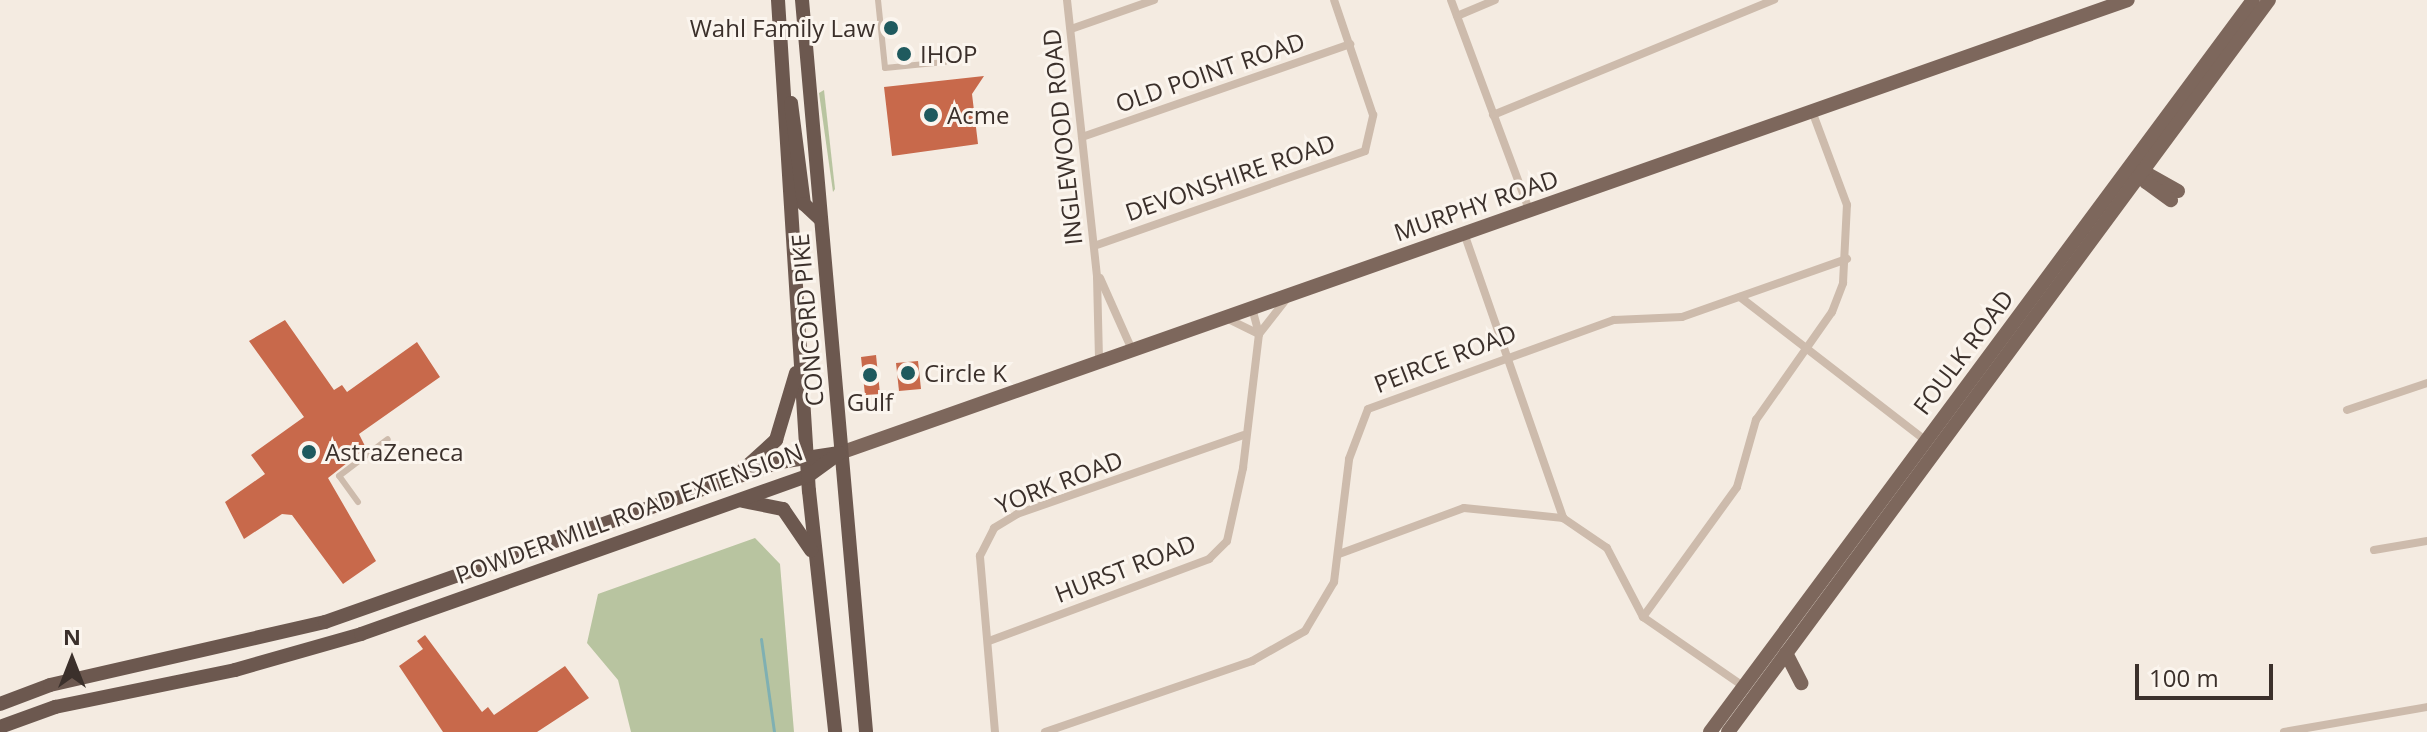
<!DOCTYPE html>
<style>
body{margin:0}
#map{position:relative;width:2427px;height:732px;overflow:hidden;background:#f4ebe1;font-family:"Open Sans",sans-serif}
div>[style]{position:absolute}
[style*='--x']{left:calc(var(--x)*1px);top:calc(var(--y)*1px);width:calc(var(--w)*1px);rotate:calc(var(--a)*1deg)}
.green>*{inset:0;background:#b8c4a0}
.stream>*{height:3px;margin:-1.5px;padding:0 1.5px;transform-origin:1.5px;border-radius:1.5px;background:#7fb0b2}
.building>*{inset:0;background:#c8694b}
.pedestrian>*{height:6px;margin:-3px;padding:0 3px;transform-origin:3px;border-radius:3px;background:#cdbbac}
.minor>*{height:8px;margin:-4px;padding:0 4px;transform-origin:4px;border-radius:4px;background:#cdbbac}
.primary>*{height:14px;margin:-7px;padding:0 7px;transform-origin:7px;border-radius:7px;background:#7d675c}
.trunk>*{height:14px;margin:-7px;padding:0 7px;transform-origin:7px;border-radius:7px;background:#6c584f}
.dots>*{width:22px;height:22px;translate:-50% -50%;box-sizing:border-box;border:4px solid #fbf5ee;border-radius:50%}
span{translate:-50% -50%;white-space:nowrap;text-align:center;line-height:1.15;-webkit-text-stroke:6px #fbf5ee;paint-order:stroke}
.poi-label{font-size:24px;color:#3b302b}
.right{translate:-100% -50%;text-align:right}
.left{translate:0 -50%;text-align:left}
.street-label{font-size:24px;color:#3b302b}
.north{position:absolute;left:32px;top:620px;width:80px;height:80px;-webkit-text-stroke:6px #fbf5ee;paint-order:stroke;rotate:0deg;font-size:22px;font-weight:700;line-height:32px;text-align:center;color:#3b302b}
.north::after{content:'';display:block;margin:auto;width:28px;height:36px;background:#3b302b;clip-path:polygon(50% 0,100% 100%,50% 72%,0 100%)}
.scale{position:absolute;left:2135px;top:664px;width:138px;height:36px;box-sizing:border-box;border:4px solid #3b302b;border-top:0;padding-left:10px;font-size:24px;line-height:28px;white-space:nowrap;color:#3b302b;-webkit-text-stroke:6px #fbf5ee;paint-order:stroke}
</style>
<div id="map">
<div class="green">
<i style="clip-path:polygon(824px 90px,835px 189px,833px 192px,819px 93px)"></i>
<i style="clip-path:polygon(755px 538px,780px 564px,794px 732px,631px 732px,618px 680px,587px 643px,598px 594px)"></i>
</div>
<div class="stream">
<i style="--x:761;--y:639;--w:94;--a:82"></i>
</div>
<div class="building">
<i style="clip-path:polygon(984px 76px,972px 94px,978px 144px,892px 156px,884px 87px)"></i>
<i style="clip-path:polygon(285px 320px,334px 390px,342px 385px,347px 392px,417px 342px,440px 377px,359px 434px,366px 448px,328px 478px,376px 561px,343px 584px,292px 515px,282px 514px,244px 539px,225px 502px,265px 474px,251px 455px,304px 417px,249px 341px)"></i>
<i style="clip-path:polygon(876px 355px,880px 394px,865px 395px,861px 357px)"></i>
<i style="clip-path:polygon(918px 361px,921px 389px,899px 391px,896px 363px)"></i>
<i style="clip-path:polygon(425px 635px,482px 712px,488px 707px,494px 715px,565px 666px,589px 698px,537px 732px,443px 732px,399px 666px,423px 649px,417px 641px)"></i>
</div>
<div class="pedestrian">
<i style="--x:878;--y:0;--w:68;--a:84.1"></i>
<i style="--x:885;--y:68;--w:60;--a:-5.7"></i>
<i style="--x:358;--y:502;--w:32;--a:-126"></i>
<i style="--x:339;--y:476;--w:61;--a:-37.1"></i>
</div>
<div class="minor">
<i style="--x:1067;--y:0;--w:279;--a:83.8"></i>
<i style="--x:1097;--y:277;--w:84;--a:88.6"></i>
<i style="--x:1451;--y:0;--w:224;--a:69.6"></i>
<i style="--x:1457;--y:16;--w:41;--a:-22.8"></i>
<i style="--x:1071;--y:29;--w:88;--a:-19.3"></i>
<i style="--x:1493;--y:115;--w:304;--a:-22.3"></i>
<i style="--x:1082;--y:137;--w:284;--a:-19.1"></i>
<i style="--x:1464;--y:233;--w:302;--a:70.8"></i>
<i style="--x:1563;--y:518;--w:53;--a:34.3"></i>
<i style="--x:1607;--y:548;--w:78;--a:62.4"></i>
<i style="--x:1643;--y:617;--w:125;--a:34.6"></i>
<i style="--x:1094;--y:246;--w:287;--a:-19.3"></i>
<i style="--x:1365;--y:151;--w:37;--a:-77"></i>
<i style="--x:1373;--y:115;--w:121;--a:-108.7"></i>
<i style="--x:1100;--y:278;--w:79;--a:66"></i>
<i style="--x:1740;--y:297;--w:234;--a:37.7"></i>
<i style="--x:1224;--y:317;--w:39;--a:26"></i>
<i style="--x:1259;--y:334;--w:47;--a:-51.9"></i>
<i style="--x:2347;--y:410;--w:84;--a:-18.6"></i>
<i style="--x:2374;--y:550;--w:54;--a:-9.6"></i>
<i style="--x:1339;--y:554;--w:133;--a:-20.2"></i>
<i style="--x:1464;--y:508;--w:100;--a:5.8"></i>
<i style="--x:1643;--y:617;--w:160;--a:-54.1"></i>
<i style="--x:1737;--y:487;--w:70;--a:-74.2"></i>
<i style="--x:1756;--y:420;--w:132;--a:-54.9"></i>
<i style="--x:1832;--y:312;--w:31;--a:-69"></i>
<i style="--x:1843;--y:283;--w:78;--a:-87.1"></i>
<i style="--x:1847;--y:205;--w:100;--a:-110.4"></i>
<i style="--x:989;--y:641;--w:235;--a:-20.4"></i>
<i style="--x:1209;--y:559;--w:25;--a:-45"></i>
<i style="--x:1227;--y:541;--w:75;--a:-77.6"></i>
<i style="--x:1243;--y:468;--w:135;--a:-83.2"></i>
<i style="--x:1259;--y:334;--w:28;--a:-105"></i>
<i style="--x:995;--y:732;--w:177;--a:-94.9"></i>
<i style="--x:980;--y:556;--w:31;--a:-63"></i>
<i style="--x:994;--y:528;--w:27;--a:-31"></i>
<i style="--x:1017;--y:514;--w:240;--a:-19.2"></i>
<i style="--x:1045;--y:732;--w:219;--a:-18.9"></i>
<i style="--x:1252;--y:661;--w:61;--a:-29.5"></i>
<i style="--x:1305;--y:631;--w:57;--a:-59.4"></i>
<i style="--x:1334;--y:582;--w:124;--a:-83"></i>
<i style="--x:1349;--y:459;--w:53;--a:-69.2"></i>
<i style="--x:1368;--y:409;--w:262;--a:-19.9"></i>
<i style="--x:1614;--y:320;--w:68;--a:-2.5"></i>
<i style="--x:1682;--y:317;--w:175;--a:-19.4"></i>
<i style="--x:2284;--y:732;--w:145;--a:-9.9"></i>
</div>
<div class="primary">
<i style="--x:2137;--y:168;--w:47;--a:29.3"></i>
<i style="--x:2145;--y:173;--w:9;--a:84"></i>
<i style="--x:2146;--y:182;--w:31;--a:36"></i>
<i style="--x:840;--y:453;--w:1365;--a:-19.38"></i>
<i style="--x:1786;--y:653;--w:34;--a:63"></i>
<i style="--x:1710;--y:732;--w:911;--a:-53.43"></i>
<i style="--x:1728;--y:732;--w:910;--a:-53.53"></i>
</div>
<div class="trunk">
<i style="--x:778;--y:0;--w:492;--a:86.4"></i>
<i style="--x:809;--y:491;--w:242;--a:83.8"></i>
<i style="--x:802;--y:0;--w:735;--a:85"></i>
<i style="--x:791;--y:103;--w:102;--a:82.7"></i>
<i style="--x:804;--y:204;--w:23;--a:43"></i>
<i style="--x:743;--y:470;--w:45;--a:-42.3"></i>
<i style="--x:776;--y:440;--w:70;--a:-73.4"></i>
<i style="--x:743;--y:501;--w:41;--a:11.3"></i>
<i style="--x:783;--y:509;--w:50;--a:55.7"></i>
<i style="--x:0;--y:704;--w:53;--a:-20.8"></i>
<i style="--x:50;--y:685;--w:282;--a:-12.9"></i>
<i style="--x:325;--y:622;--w:482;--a:-19.4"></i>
<i style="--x:780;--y:462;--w:60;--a:-8.7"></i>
<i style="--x:0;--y:727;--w:59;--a:-20"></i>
<i style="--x:55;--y:707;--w:184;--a:-11.6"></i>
<i style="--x:235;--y:670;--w:131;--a:-15.9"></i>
<i style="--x:361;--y:634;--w:474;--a:-19.5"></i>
<i style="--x:808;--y:476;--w:39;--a:-36"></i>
</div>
<div class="dots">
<i style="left:891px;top:28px;background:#1f5a5e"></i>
<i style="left:904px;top:54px;background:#1f5a5e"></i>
<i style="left:931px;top:115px;background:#1f5a5e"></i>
<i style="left:908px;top:373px;background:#1f5a5e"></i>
<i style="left:870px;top:375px;background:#1f5a5e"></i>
<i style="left:309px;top:452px;background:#1f5a5e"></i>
</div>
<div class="poi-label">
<span class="right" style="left:875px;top:28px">Wahl Family Law</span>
<span class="left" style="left:920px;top:54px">IHOP</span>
<span class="left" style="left:947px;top:115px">Acme</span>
<span class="left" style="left:924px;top:373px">Circle K</span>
<span style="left:870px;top:402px">Gulf</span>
<span class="left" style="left:325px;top:452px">AstraZeneca</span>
</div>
<div class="street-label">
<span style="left:1210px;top:72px;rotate:-19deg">OLD POINT ROAD</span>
<span style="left:1062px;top:137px;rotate:-96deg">INGLEWOOD ROAD</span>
<span style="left:1230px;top:177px;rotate:-19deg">DEVONSHIRE ROAD</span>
<span style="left:1476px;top:205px;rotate:-19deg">MURPHY ROAD</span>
<span style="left:807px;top:320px;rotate:-95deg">CONCORD PIKE</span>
<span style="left:1963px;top:352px;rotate:-53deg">FOULK ROAD</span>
<span style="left:1445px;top:358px;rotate:-21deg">PEIRCE ROAD</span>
<span style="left:1059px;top:482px;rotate:-21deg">YORK ROAD</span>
<span style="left:629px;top:513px;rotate:-20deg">POWDER MILL ROAD EXTENSION</span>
<span style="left:1125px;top:568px;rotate:-21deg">HURST ROAD</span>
</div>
<div class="north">N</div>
<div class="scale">100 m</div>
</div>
